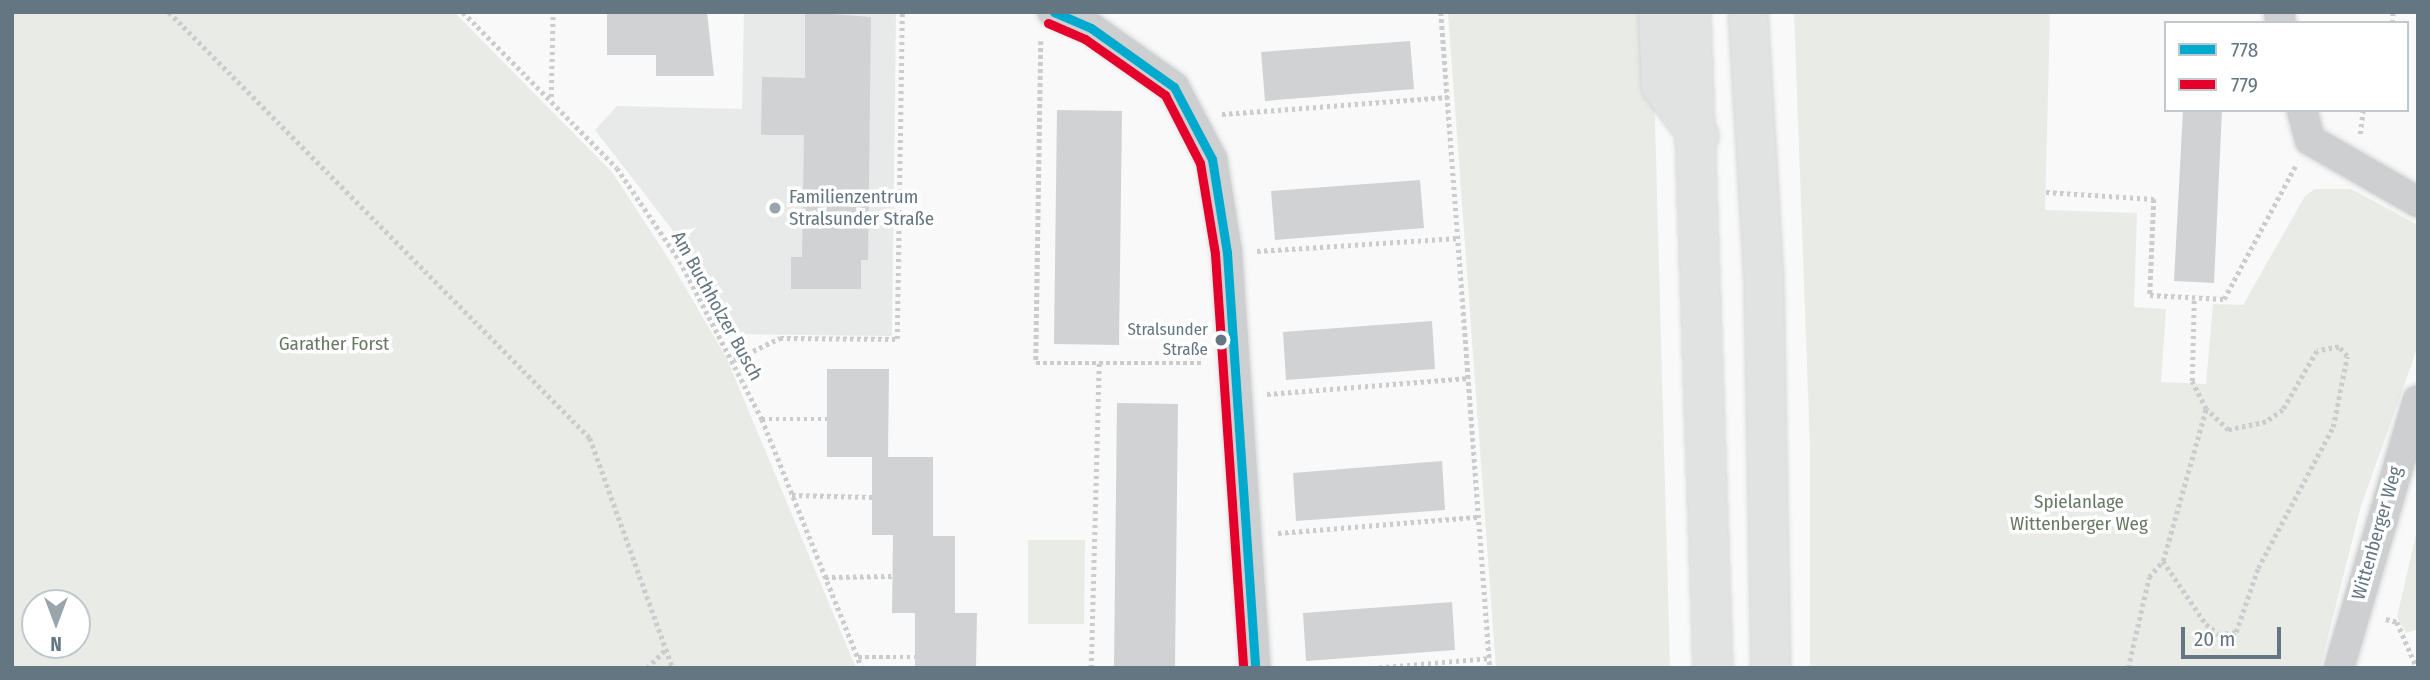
<!DOCTYPE html>
<meta charset="utf-8">
<style>
body{margin:0}
#map{position:relative;width:2430px;height:680px;overflow:hidden;background:#f9f9f9;font-family:"Fira Sans Condensed",sans-serif}
div>[style]{position:absolute}
[style*='--x']{left:calc(var(--x)*1px);top:calc(var(--y)*1px);width:calc(var(--w)*1px);rotate:calc(var(--a)*1deg)}
.built>*{inset:0;background:#e8e9e9}
.green>*{inset:0;background:#e8ebe6}
.building>*{inset:0;background:#d0d2d3}
.path>*{height:4.5px;margin-top:-2.25px;transform-origin:0;background:repeating-linear-gradient(90deg,#cbcccd 0 3.5px,transparent 0 7px)}
.roads{filter:drop-shadow(0 0 2px #d5d6d6) drop-shadow(0 0 2px #d5d6d6)}
.minor>*{height:30px;margin:-15px;padding:0 15px;transform-origin:15px;border-radius:15px;background:#cecfd0}
.motorway>*{height:38px;margin:-19px;padding:0 19px;transform-origin:19px;border-radius:19px;background:#e1e2e2}
.bus-1>*{height:9px;margin:-4.5px;padding:0 4.5px;transform-origin:4.5px;border-radius:4.5px;background:#00a9ce}
.bus-2>*{height:9px;margin:-4.5px;padding:0 4.5px;transform-origin:4.5px;border-radius:4.5px;background:#e4002b}
.dots>*{width:19px;height:19px;translate:-50% -50%;box-sizing:border-box;border:4px solid #fff;border-radius:50%}
span{translate:-50% -50%;white-space:nowrap;text-align:center;line-height:1.15;-webkit-text-stroke:7px #fff;paint-order:stroke}
.bus-label{font-size:17px;color:#657683}
.right{translate:-100% -50%;text-align:right}
.poi-label{font-size:19px;color:#657683}
.left{translate:0 -50%;text-align:left}
.street-label{font-size:19px;color:#657683}
.park-label{font-size:19px;color:#687a64}
.frame{position:absolute;inset:0;border:14px solid #657683;pointer-events:none}
.legend{position:absolute;left:2164px;top:21px;width:245px;height:91px;box-sizing:border-box;background:#fff;border:2px solid #c1c8cd;margin:0;padding:9px 12px;list-style:none;font-size:21px;color:#657683}
.legend li{display:flex;align-items:center;gap:14px;height:35px}
.legend b{width:35px;border:2px solid #c1c8cd}
.north{position:absolute;left:21px;top:589px;width:70px;height:70px;box-sizing:border-box;background:#fff;border:2px solid #c1c8cd;border-radius:50%;rotate:180deg;font-size:19px;font-weight:700;line-height:28px;text-align:center;color:#657683}
.north::after{content:'';display:block;margin:auto;width:24px;height:32px;background:#99a4ac;clip-path:polygon(50% 0,100% 100%,50% 72%,0 100%)}
.scale{position:absolute;left:2181px;top:627px;width:100px;height:32px;box-sizing:border-box;border:4px solid #657683;border-top:0;padding-left:9px;font-size:21px;line-height:24px;white-space:nowrap;color:#657683;-webkit-text-stroke:5px #fff;paint-order:stroke}
</style>
<div id="map">
<div class="built">
<i style="clip-path:polygon(744px 12px,896px 12px,892px 336px,729px 334px,688px 250px,595px 130px,617px 106px,742px 109px)"></i>
</div>
<div class="green">
<i style="clip-path:polygon(evenodd,12px 12px,454px 12px,612px 172px,670px 261px,727px 359px,856px 668px,12px 668px,12px 12px,77px 603px,77px 645px,35px 645px,35px 603px,77px 603px)"></i>
<i style="clip-path:polygon(1448px 12px,1652px 12px,1670px 668px,1496px 668px)"></i>
<i style="clip-path:polygon(1794px 12px,2050px 14px,2045px 210px,2137px 213px,2134px 307px,2166px 309px,2161px 382px,2206px 384px,2213px 304px,2243px 305px,2305px 196px,2315px 189px,2351px 189px,2418px 225px,2418px 346px,2361px 506px,2320px 668px,1810px 668px,1810px 446px)"></i>
<i style="clip-path:polygon(2416px 534px,2418px 629px,2406px 633px,2397px 617px)"></i>
<i style="clip-path:polygon(1028px 540px,1085px 540px,1084px 624px,1028px 624px)"></i>
</div>
<div class="building">
<i style="clip-path:polygon(607px 12px,707px 12px,714px 76px,656px 76px,656px 55px,607px 55px)"></i>
<i style="clip-path:polygon(805px 12px,871px 17px,868px 260px,861px 260px,861px 289px,791px 289px,791px 257px,802px 257px,804px 135px,761px 135px,762px 77px,805px 78px)"></i>
<i style="clip-path:polygon(1410px 41px,1414px 89px,1265px 101px,1261px 52px)"></i>
<i style="clip-path:polygon(1057px 110px,1122px 111px,1119px 345px,1054px 344px)"></i>
<i style="clip-path:polygon(2183px 110px,2222px 110px,2214px 283px,2174px 281px)"></i>
<i style="clip-path:polygon(1420px 180px,1424px 228px,1275px 240px,1271px 191px)"></i>
<i style="clip-path:polygon(1432px 321px,1435px 369px,1286px 380px,1283px 332px)"></i>
<i style="clip-path:polygon(827px 369px,889px 369px,888px 457px,827px 457px)"></i>
<i style="clip-path:polygon(1117px 403px,1178px 404px,1175px 668px,1114px 668px)"></i>
<i style="clip-path:polygon(872px 457px,933px 457px,933px 536px,955px 536px,955px 613px,977px 613px,976px 668px,915px 668px,915px 613px,892px 613px,893px 535px,872px 535px)"></i>
<i style="clip-path:polygon(1442px 461px,1445px 510px,1296px 521px,1293px 473px)"></i>
<i style="clip-path:polygon(1452px 602px,1455px 650px,1306px 661px,1303px 613px)"></i>
</div>
<div class="path">
<i style="--x:169;--y:12;--w:599;--a:45.34"></i>
<i style="--x:590;--y:438;--w:245;--a:70.2"></i>
<i style="--x:463;--y:12;--w:219;--a:45.4"></i>
<i style="--x:617;--y:168;--w:112;--a:55.9"></i>
<i style="--x:680;--y:261;--w:178;--a:62.6"></i>
<i style="--x:762;--y:419;--w:268;--a:68.1"></i>
<i style="--x:1441;--y:12;--w:658;--a:85.73"></i>
<i style="--x:2392;--y:23;--w:11;--a:-85"></i>
<i style="--x:1041;--y:41;--w:322;--a:90.9"></i>
<i style="--x:1036;--y:363;--w:167;--a:0"></i>
<i style="--x:551;--y:97;--w:85;--a:-88.7"></i>
<i style="--x:1222;--y:114;--w:227;--a:-4.3"></i>
<i style="--x:2360;--y:134;--w:24;--a:-83"></i>
<i style="--x:2046;--y:192;--w:108;--a:3.7"></i>
<i style="--x:2154;--y:199;--w:96;--a:92.4"></i>
<i style="--x:2150;--y:295;--w:74;--a:3.1"></i>
<i style="--x:2224;--y:299;--w:152;--a:-61.8"></i>
<i style="--x:1257;--y:251;--w:202;--a:-3.7"></i>
<i style="--x:734;--y:360;--w:51;--a:-25.6"></i>
<i style="--x:780;--y:338;--w:117;--a:0.5"></i>
<i style="--x:897;--y:339;--w:327;--a:-89.1"></i>
<i style="--x:1267;--y:394;--w:203;--a:-4.5"></i>
<i style="--x:762;--y:419;--w:65;--a:0"></i>
<i style="--x:792;--y:495;--w:80;--a:1.4"></i>
<i style="--x:1278;--y:533;--w:202;--a:-4.6"></i>
<i style="--x:2163;--y:561;--w:76;--a:55.7"></i>
<i style="--x:2206;--y:624;--w:16;--a:40"></i>
<i style="--x:2218;--y:634;--w:18;--a:-6"></i>
<i style="--x:2236;--y:632;--w:68;--a:-71"></i>
<i style="--x:2258;--y:568;--w:160;--a:-62"></i>
<i style="--x:2333;--y:427;--w:72;--a:-78.8"></i>
<i style="--x:2347;--y:356;--w:12;--a:-132"></i>
<i style="--x:2339;--y:347;--w:22;--a:170"></i>
<i style="--x:2317;--y:351;--w:68;--a:120"></i>
<i style="--x:2283;--y:410;--w:21;--a:145"></i>
<i style="--x:2266;--y:422;--w:39;--a:168"></i>
<i style="--x:2228;--y:430;--w:30;--a:-136"></i>
<i style="--x:825;--y:577;--w:68;--a:-0.8"></i>
<i style="--x:2386;--y:619;--w:11;--a:15"></i>
<i style="--x:2397;--y:622;--w:50;--a:66.5"></i>
<i style="--x:858;--y:657;--w:57;--a:0"></i>
<i style="--x:647;--y:668;--w:27;--a:-45"></i>
<i style="--x:1091;--y:668;--w:305;--a:-88.5"></i>
<i style="--x:1372;--y:668;--w:118;--a:-4.8"></i>
<i style="--x:2128;--y:668;--w:93;--a:-77"></i>
<i style="--x:2149;--y:577;--w:21;--a:-49"></i>
<i style="--x:2163;--y:561;--w:158;--a:-74.2"></i>
<i style="--x:2206;--y:409;--w:31;--a:-117"></i>
<i style="--x:2192;--y:381;--w:84;--a:-88.6"></i>
</div>
<div class="roads">
<div class="minor">
<i style="--x:1053;--y:12;--w:41;--a:22.8"></i>
<i style="--x:1091;--y:28;--w:102;--a:35.4"></i>
<i style="--x:1174;--y:87;--w:81;--a:62.2"></i>
<i style="--x:1212;--y:159;--w:95;--a:80.9"></i>
<i style="--x:1227;--y:253;--w:416;--a:86.1"></i>
<i style="--x:2279;--y:12;--w:11;--a:80"></i>
<i style="--x:2302;--y:110;--w:31;--a:75"></i>
<i style="--x:2310;--y:140;--w:125;--a:29.9"></i>
<i style="--x:2339;--y:668;--w:279;--a:-73.6"></i>
</div>
<div class="motorway">
<i style="--x:1658;--y:12;--w:74;--a:87.7"></i>
<i style="--x:1661;--y:86;--w:63;--a:52.8"></i>
<i style="--x:1691;--y:12;--w:656;--a:88.08"></i>
<i style="--x:1748;--y:12;--w:270;--a:86.6"></i>
<i style="--x:1764;--y:282;--w:386;--a:89"></i>
</div>
</div>
<div class="bus-1">
<i style="--x:1054;--y:12;--w:40;--a:23.4"></i>
<i style="--x:1091;--y:28;--w:102;--a:35.4"></i>
<i style="--x:1174;--y:87;--w:81;--a:62.2"></i>
<i style="--x:1212;--y:159;--w:95;--a:80.9"></i>
<i style="--x:1227;--y:253;--w:416;--a:86.1"></i>
</div>
<div class="bus-2">
<i style="--x:1048;--y:23;--w:40;--a:23.4"></i>
<i style="--x:1085;--y:39;--w:98;--a:35"></i>
<i style="--x:1165;--y:95;--w:76;--a:62.8"></i>
<i style="--x:1200;--y:163;--w:92;--a:80.6"></i>
<i style="--x:1215;--y:254;--w:415;--a:86.1"></i>
</div>
<div class="dots">
<i style="left:775px;top:208px;background:#99a4ac"></i>
<i style="left:1221px;top:340px;background:#657683"></i>
</div>
<div class="bus-label">
<span class="right" style="left:1208px;top:340px">Stralsunder<br>Straße</span>
</div>
<div class="poi-label">
<span class="left" style="left:789px;top:208px">Familienzentrum<br>Stralsunder Straße</span>
</div>
<div class="street-label">
<span style="left:717px;top:306px;rotate:61deg">Am Buchholzer Busch</span>
<span style="left:2377px;top:533px;rotate:-74deg">Wittenberger Weg</span>
</div>
<div class="park-label">
<span style="left:334px;top:344px">Garather Forst</span>
<span style="left:2079px;top:513px">Spielanlage<br>Wittenberger Weg</span>
</div>
<div class="frame"></div>
<ul class="legend">
<li><b style="height:9px;background:#00a9ce"></b>778</li>
<li><b style="height:9px;background:#e4002b"></b>779</li>
</ul>
<div class="north">N</div>
<div class="scale">20 m</div>
</div>
